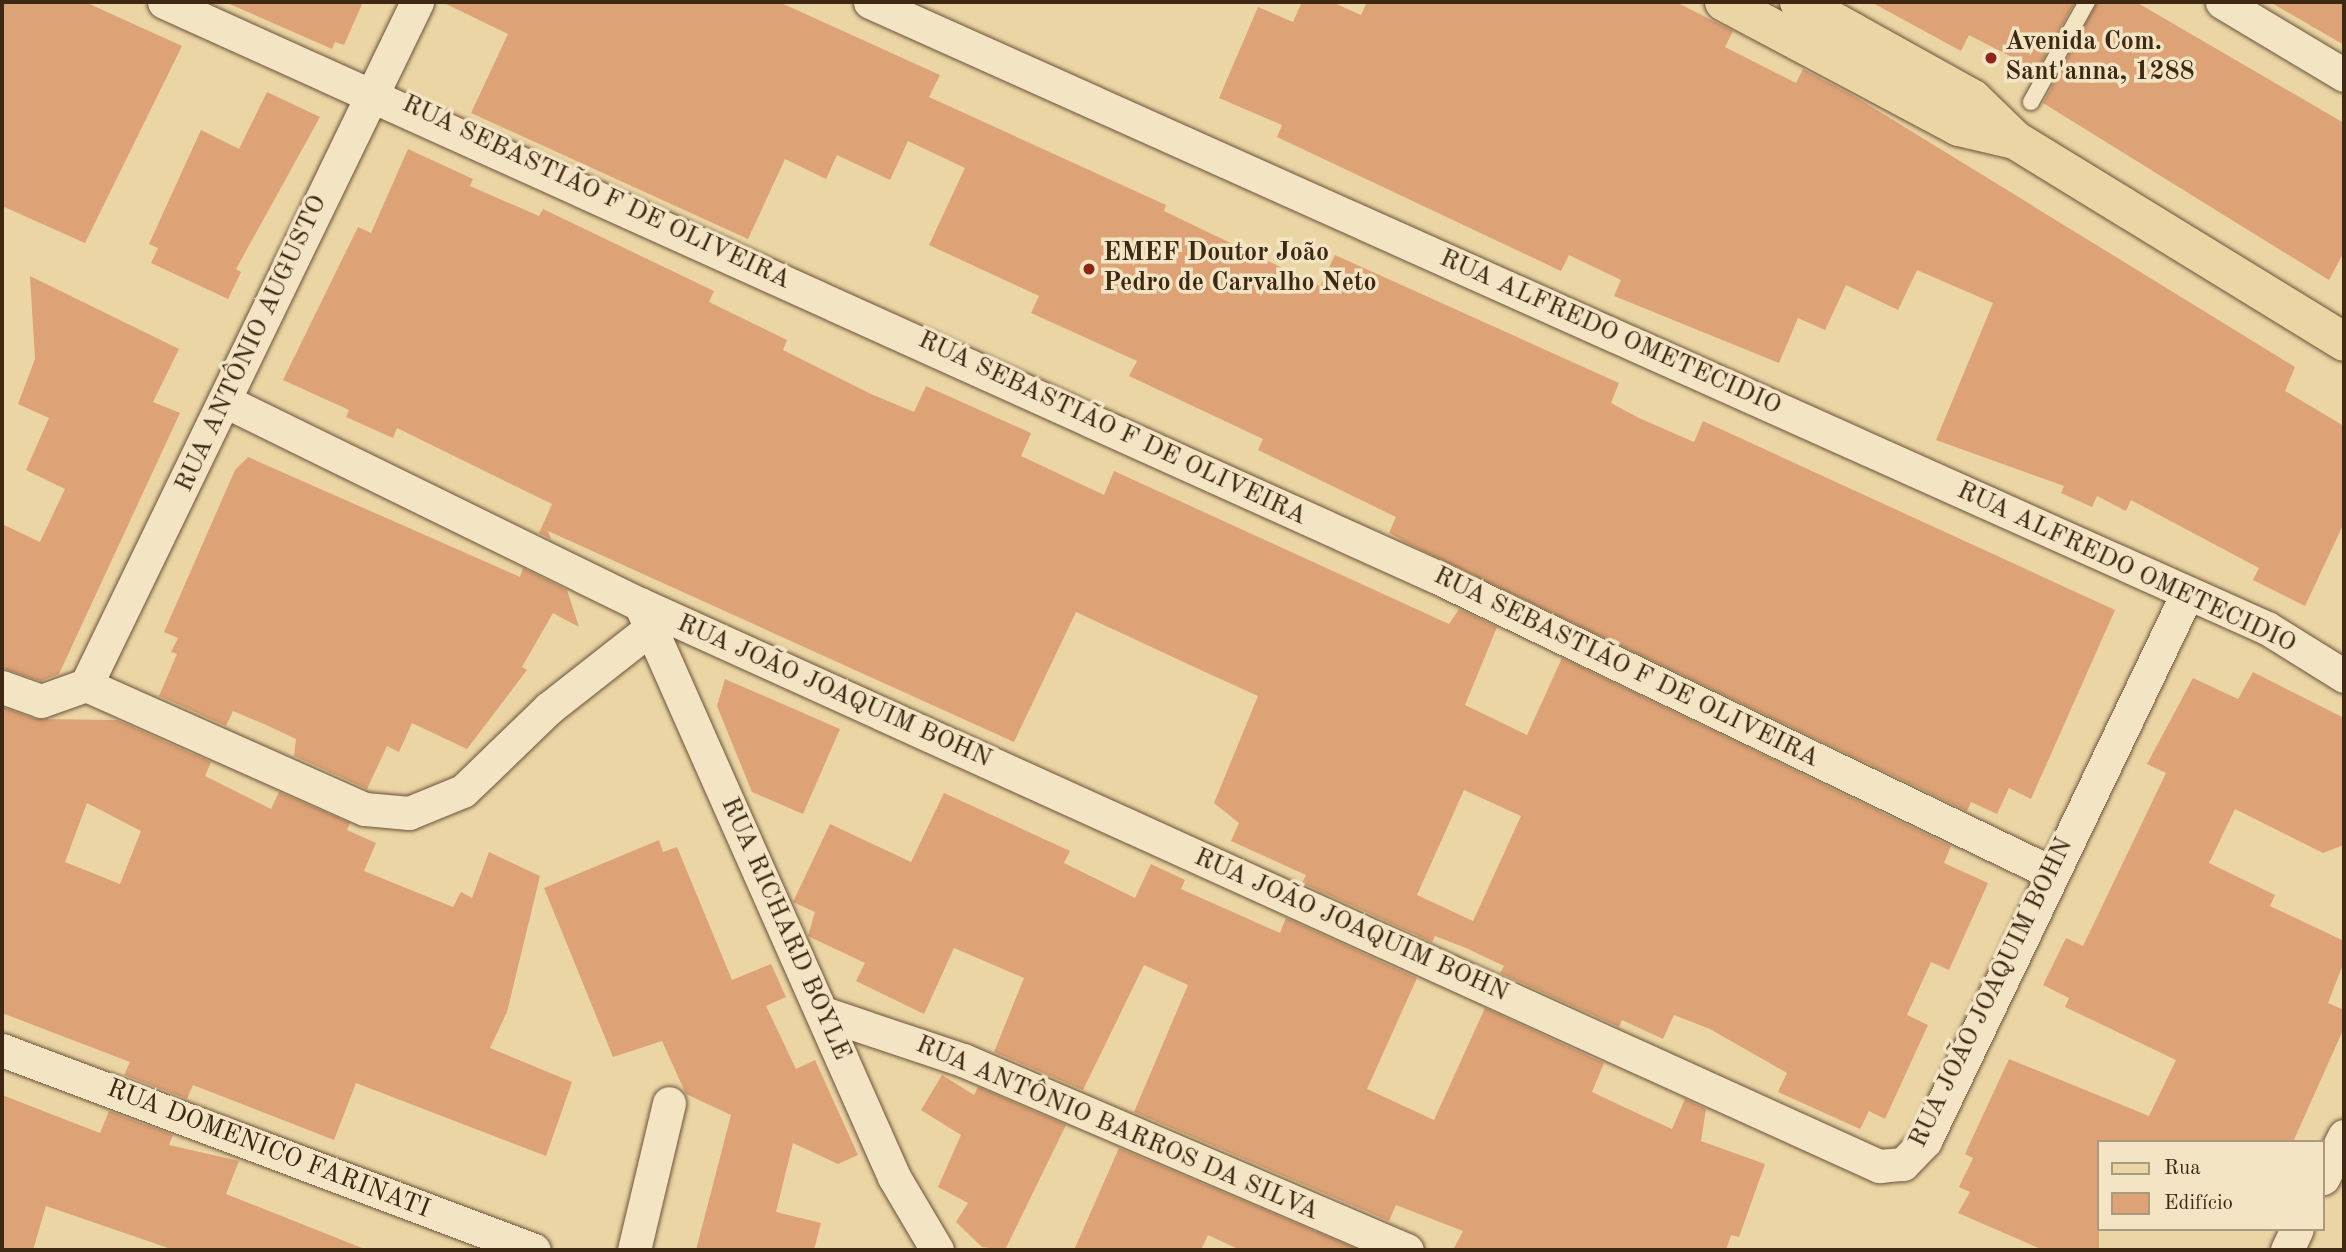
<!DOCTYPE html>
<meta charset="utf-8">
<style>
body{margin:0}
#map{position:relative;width:2346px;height:1252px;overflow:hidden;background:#ecd5a5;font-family:"Old Standard TT",serif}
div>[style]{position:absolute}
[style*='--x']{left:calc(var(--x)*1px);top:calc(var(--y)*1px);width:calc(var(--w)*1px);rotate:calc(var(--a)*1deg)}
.building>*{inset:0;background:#dda276}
.roads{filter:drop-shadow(0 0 2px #6a5338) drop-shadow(0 0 2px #6a5338)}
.lane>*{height:16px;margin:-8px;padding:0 8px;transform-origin:8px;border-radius:8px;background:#f3e4c4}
.street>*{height:33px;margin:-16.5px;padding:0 16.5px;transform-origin:16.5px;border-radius:16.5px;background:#f3e4c4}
.primary>*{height:38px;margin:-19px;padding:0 19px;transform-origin:19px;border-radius:19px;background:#ecd5a5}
.dots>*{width:19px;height:19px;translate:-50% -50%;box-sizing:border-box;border:4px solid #f3e4c4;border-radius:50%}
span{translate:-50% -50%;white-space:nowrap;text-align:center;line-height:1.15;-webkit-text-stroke:7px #f3e4c4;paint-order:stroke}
.poi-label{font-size:26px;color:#3e2814;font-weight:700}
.left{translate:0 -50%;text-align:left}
.street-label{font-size:26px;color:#3e2814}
.frame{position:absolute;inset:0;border:4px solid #3e2814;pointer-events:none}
.legend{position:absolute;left:2097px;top:1140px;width:228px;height:91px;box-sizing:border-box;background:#f3e4c4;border:2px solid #ab997e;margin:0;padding:9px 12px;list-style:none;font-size:21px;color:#3e2814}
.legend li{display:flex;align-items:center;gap:14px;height:35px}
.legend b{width:35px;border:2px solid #ab997e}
</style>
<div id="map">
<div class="building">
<i style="clip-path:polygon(2px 2px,85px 2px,182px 46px,85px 243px,2px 206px)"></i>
<i style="clip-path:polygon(225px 2px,363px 2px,344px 45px,335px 42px,332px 49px)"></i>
<i style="clip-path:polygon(442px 2px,779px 2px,940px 75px,929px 97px,1166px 205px,1164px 211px,1320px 286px,1335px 255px,1619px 383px,1611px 403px,1639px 418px,1694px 442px,1703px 421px,2115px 610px,2031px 799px,2009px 788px,1997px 814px,1971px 802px,1967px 811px,1405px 542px,1389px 533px,1396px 517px,1258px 450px,1263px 439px,1129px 376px,1137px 361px,1031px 313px,1039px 296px,929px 245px,965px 168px,908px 141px,890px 180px,837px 155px,826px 179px,785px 159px,748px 239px,471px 113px,508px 34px)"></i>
<i style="clip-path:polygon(1302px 2px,1332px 2px,1361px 15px,1367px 2px,1676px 2px,1733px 31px,1725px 47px,1796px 83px,1803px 69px,1854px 96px,2295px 367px,2285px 391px,2344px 426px,2344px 523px,2305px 606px,2253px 580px,2259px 568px,2131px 500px,2126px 511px,2097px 496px,2092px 507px,2061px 493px,2064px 486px,1936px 440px,1993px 303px,1917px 270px,1898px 310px,1846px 285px,1825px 330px,1798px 318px,1779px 363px,1614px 296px,1621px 280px,1569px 255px,1561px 271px,1277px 137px,1282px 125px,1219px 98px,1258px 7px,1293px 22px)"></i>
<i style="clip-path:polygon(1871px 2px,2075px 2px,2037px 70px,1969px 35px,1961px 51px)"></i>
<i style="clip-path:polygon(2097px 2px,2136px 2px,2344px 123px,2344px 252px,2329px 280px,2043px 103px)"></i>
<i style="clip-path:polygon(2270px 2px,2344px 2px,2344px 45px)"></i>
<i style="clip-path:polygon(267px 92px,320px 117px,236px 269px,241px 272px,228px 299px,151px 263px,158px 248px,149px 244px,201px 130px,239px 149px)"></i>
<i style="clip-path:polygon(evenodd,408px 149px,473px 179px,470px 186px,539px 216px,543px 209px,714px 291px,709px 302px,787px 340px,783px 350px,871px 394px,914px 412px,926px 386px,1031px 433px,1021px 456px,1104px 495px,1114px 471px,1449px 624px,1459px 609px,1497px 627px,1465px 705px,1527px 735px,1562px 658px,1951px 846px,1944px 863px,1988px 883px,1949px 970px,1931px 962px,1907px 1015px,1928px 1025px,1885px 1119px,1869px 1111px,1860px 1129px,1778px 1092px,1787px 1073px,1710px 1029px,1674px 1015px,1663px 1039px,1622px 1020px,1619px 1027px,1500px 973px,1504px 966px,1466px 948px,1435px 936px,1432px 942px,1302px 883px,1306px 875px,1231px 841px,1239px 823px,1214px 803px,1258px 696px,1205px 672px,1076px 612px,1014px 742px,548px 531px,551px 539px,539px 533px,552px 504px,397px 428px,393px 438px,346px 417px,349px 410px,283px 380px,358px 227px,371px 233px,408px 149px,1464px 790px,1521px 816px,1473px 921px,1417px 895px,1464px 790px)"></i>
<i style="clip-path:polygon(30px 276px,179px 349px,153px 402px,180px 413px,59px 674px,41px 681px,2px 668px,2px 524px,40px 542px,65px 489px,26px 470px,49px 418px,18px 404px,35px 359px)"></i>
<i style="clip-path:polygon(248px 457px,520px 577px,523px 568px,567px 590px,579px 627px,553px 613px,522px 667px,527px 670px,467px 749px,412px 723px,399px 752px,387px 746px,367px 789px,294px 756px,296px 739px,264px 724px,233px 711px,226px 726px,159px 696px,177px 654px,171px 652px,178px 638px,164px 632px,235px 470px)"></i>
<i style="clip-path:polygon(2253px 672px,2344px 718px,2344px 845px,2323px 853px,2235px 809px,2209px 863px,2275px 895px,2270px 906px,2344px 941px,2344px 962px,2328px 1003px,2344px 1010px,2344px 1028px,2293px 1142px,2099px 1142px,2099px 1250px,2043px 1250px,1958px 1213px,1970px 1192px,1959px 1187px,1973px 1158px,1965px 1154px,2009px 1059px,2149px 1116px,2176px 1060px,2065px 1007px,2069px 998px,2043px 985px,2066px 938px,2083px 946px,2166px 773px,2147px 764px,2193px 678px,2238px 699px)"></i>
<i style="clip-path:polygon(725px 679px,840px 729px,803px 814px,752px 792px,717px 706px)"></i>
<i style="clip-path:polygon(evenodd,2px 707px,35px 719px,117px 720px,211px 762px,205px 776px,271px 809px,279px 792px,350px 823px,347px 830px,376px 843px,364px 871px,453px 907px,461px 892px,472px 898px,489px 852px,540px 876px,507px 1012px,490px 1048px,572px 1082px,546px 1156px,356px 1083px,334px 1140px,193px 1085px,187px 1099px,124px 1075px,130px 1062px,2px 1013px,2px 707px,87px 803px,141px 831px,120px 884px,65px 862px,87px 803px)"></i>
<i style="clip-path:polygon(944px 793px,1070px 851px,1064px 863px,1135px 898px,1151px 864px,1185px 880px,1181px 889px,1280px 933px,1286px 918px,1417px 978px,1367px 1089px,1434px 1120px,1485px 1008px,1604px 1063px,1592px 1092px,1628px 1109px,1672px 1129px,1685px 1099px,1706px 1109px,1701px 1141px,1765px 1164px,1739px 1237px,1731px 1235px,1726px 1250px,1453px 1250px,1463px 1231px,1396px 1205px,1389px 1221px,1134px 1112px,1188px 985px,1144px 965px,1083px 1090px,994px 1052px,1024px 978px,954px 948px,924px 1014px,856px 981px,865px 963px,808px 936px,815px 912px,793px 902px,830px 824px,911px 862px)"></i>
<i style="clip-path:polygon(659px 840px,663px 852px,677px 847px,732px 980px,771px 964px,786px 997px,766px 1006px,796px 1069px,815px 1060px,858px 1155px,838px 1164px,793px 1143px,776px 1212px,821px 1223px,814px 1250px,696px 1250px,731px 1115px,686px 1094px,662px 1041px,613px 1057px,544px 888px)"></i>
<i style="clip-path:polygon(942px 1075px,974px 1095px,978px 1087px,1066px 1125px,1005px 1250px,982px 1247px,956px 1222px,968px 1203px,938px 1187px,961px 1135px,921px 1110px)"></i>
<i style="clip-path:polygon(2px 1095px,100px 1133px,109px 1111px,173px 1135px,169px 1145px,239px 1161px,226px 1194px,367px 1250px,174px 1250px,46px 1206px,33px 1250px,2px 1250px)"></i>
<i style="clip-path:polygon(1119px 1148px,1359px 1250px,1240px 1250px,1208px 1235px,1201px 1250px,1074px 1250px)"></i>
</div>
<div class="roads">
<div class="lane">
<i style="--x:2031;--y:102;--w:115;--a:-60.8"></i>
</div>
<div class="street">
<i style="--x:164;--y:2;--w:1397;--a:24.31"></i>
<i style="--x:1437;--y:577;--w:683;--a:25.7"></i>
<i style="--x:870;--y:2;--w:1531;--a:24.14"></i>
<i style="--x:2267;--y:628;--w:91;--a:31.9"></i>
<i style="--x:2222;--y:2;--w:142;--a:30.9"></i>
<i style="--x:227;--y:402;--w:460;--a:26.1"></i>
<i style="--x:640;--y:604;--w:1361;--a:24.4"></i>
<i style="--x:1879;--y:1166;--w:24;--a:-5"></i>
<i style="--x:1903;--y:1164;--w:32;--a:-46"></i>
<i style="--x:1925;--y:1141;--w:604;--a:-64.41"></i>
<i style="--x:640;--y:604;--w:627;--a:66.09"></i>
<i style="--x:894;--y:1177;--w:85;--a:59.5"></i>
<i style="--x:86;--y:685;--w:759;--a:-64.14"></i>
<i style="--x:86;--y:685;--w:305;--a:24"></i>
<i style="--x:365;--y:809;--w:44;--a:5.2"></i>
<i style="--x:409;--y:813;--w:58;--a:-22.2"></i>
<i style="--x:463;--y:791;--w:120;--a:-44"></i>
<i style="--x:549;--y:708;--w:130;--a:-38.1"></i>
<i style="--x:2;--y:687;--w:41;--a:19.7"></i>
<i style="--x:41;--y:701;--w:48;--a:-19.6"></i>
<i style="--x:823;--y:1013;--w:148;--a:18.6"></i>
<i style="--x:963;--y:1060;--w:483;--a:23.2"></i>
<i style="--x:2;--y:1050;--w:568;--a:20.6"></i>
<i style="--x:2323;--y:1178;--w:47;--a:-63.4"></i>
<i style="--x:634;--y:1250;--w:151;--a:-76.6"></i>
<i style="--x:2287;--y:1250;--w:23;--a:-65"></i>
</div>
<div class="primary">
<i style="--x:1724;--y:2;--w:266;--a:28"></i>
<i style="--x:1959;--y:127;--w:57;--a:13.1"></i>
<i style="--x:1799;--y:2;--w:199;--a:29.1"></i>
<i style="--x:1973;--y:99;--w:59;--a:44.3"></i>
<i style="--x:2015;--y:140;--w:386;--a:31.5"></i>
</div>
</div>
<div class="dots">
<i style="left:1991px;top:58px;background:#8f2418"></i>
<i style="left:1089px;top:269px;background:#8f2418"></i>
</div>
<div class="poi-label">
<span class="left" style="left:2005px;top:58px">Avenida Com.<br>Sant'anna, 1288</span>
<span class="left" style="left:1103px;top:269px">EMEF Doutor João<br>Pedro de Carvalho Neto</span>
</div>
<div class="street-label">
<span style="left:596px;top:193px;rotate:25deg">RUA SEBASTIÃO F DE OLIVEIRA</span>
<span style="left:1610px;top:333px;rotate:24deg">RUA ALFREDO OMETECIDIO</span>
<span style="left:252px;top:344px;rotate:-65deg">RUA ANTÔNIO AUGUSTO</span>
<span style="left:1112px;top:429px;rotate:25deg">RUA SEBASTIÃO F DE OLIVEIRA</span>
<span style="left:2126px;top:568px;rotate:25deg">RUA ALFREDO OMETECIDIO</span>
<span style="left:1626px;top:668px;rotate:26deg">RUA SEBASTIÃO F DE OLIVEIRA</span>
<span style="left:834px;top:692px;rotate:24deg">RUA JOÃO JOAQUIM BOHN</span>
<span style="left:1351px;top:926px;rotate:24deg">RUA JOÃO JOAQUIM BOHN</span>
<span style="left:785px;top:929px;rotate:66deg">RUA RICHARD BOYLE</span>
<span style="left:1992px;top:993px;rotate:-64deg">RUA JOÃO JOAQUIM BOHN</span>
<span style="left:1117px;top:1129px;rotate:23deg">RUA ANTÔNIO BARROS DA SILVA</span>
<span style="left:268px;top:1150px;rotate:21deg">RUA DOMENICO FARINATI</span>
</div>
<div class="frame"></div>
<ul class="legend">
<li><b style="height:9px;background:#ecd5a5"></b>Rua</li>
<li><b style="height:19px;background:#dda276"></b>Edifício</li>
</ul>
</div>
